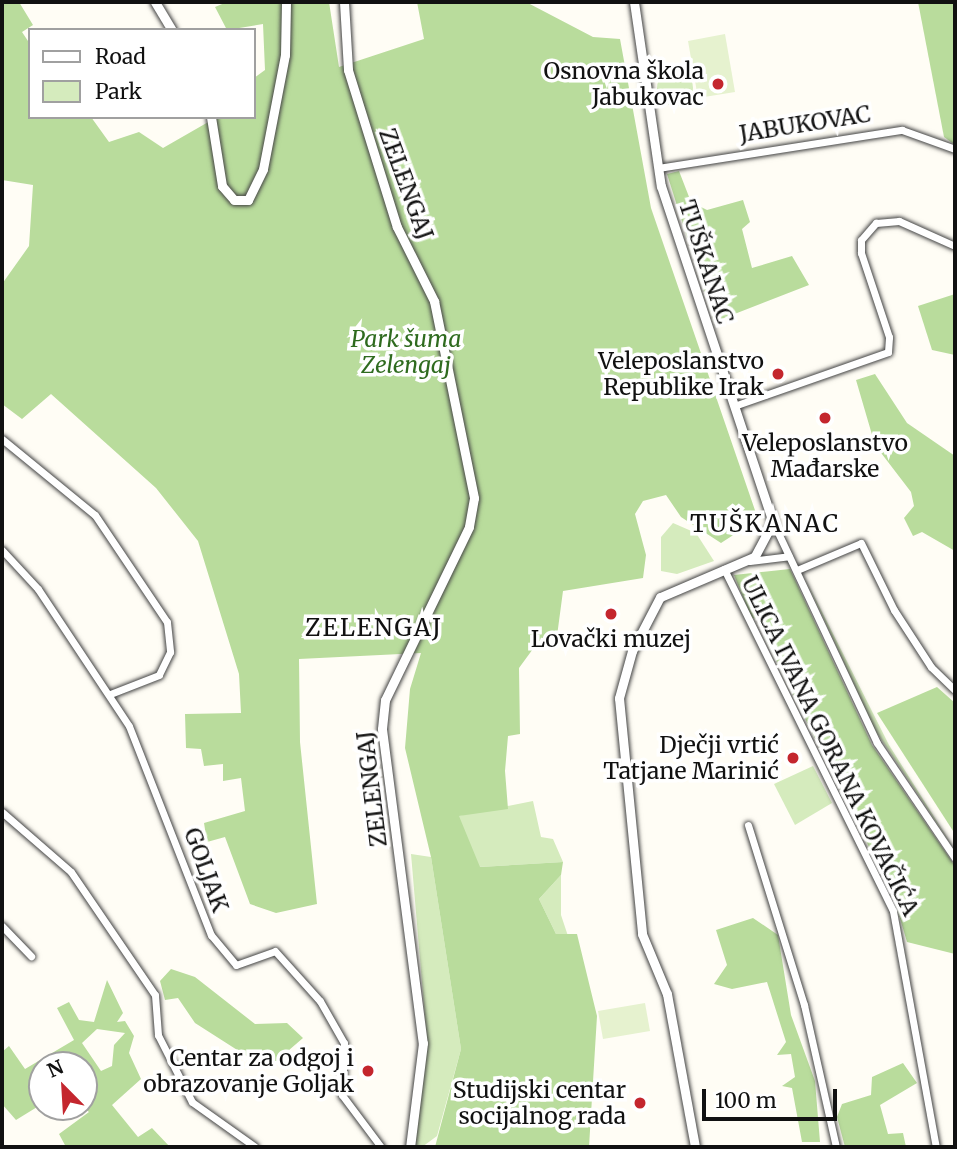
<!DOCTYPE html>
<meta charset="utf-8">
<style>
body{margin:0}
#map{position:relative;width:957px;height:1149px;overflow:hidden;background:#fffdf5;font-family:Merriweather,serif}
div>[style]{position:absolute}
[style*='--x']{left:calc(var(--x)*1px);top:calc(var(--y)*1px);width:calc(var(--w)*1px);rotate:calc(var(--a)*1deg)}
.green>*{inset:0;background:#d5ebbd}
.round{border-radius:50%}
.forest>*{inset:0;background:#b9dc9c}
.pitch>*{inset:0;background:#e6f2cf}
.roads{filter:drop-shadow(0 0 2px #444) drop-shadow(0 0 2px #444)}
.minor>*{height:7px;margin:-3.5px;padding:0 3.5px;transform-origin:3.5px;border-radius:3.5px;background:#fff}
.tertiary>*{height:9px;margin:-4.5px;padding:0 4.5px;transform-origin:4.5px;border-radius:4.5px;background:#fff}
.dots>*{width:19px;height:19px;translate:-50% -50%;box-sizing:border-box;border:4px solid #fff;border-radius:50%}
span{translate:-50% -50%;white-space:nowrap;text-align:center;line-height:1.15;-webkit-text-stroke:7px #fff;paint-order:stroke}
.poi-label{font-size:23px;color:#111}
.right{translate:-100% -50%;text-align:right}
.street-label{font-size:23px;color:#111}
.park-label{font-size:23px;color:#2f6b1f;font-style:italic}
.neighbourhood-label{font-size:24px;color:#111;letter-spacing:2px}
.frame{position:absolute;inset:0;border:4px solid #111;pointer-events:none}
.legend{position:absolute;left:28px;top:28px;width:228px;height:91px;box-sizing:border-box;background:#fff;border:2px solid #a0a0a0;margin:0;padding:9px 12px;list-style:none;font-size:21px;color:#111}
.legend li{display:flex;align-items:center;gap:14px;height:35px}
.legend b{width:35px;border:2px solid #a0a0a0}
.north{position:absolute;left:28px;top:1051px;width:70px;height:70px;box-sizing:border-box;background:#fff;border:2px solid #a0a0a0;border-radius:50%;rotate:336deg;font-size:19px;font-weight:700;line-height:28px;text-align:center;color:#111}
.north::after{content:'';display:block;margin:auto;width:24px;height:32px;background:#c4262e;clip-path:polygon(50% 0,100% 100%,50% 72%,0 100%)}
.scale{position:absolute;left:702px;top:1089px;width:135px;height:32px;box-sizing:border-box;border:4px solid #111;border-top:0;padding-left:9px;font-size:21px;line-height:24px;white-space:nowrap;color:#111;-webkit-text-stroke:5px #fff;paint-order:stroke}
</style>
<div id="map">
<div class="green">
<i class="round" style="left:657px;top:70px;width:36px;height:36px"></i>
<i style="clip-path:polygon(673px 523px,696px 533px,714px 561px,677px 574px,661px 571px,661px 537px)"></i>
<i style="clip-path:polygon(805px 578px,889px 745px,955px 850px,875px 730px)"></i>
<i style="clip-path:polygon(813px 766px,832px 803px,795px 825px,774px 784px)"></i>
<i style="clip-path:polygon(533px 801px,541px 837px,553px 839px,563px 862px,479px 867px,458px 816px)"></i>
<i style="clip-path:polygon(411px 854px,431px 857px,461px 1049px,437px 1136px,422px 1147px,415px 1147px,427px 1041px)"></i>
<i style="clip-path:polygon(561px 875px,561px 915px,568px 936px,556px 934px,539px 899px)"></i>
</div>
<div class="forest">
<i style="clip-path:polygon(2px 2px,19px 2px,33px 25px,22px 32px,30px 44px,30px 117px,91px 117px,109px 142px,139px 132px,163px 148px,217px 117px,254px 117px,254px 78px,265px 70px,263px 24px,227px 30px,215px 7px,227px 2px,329px 2px,339px 67px,424px 39px,417px 2px,526px 2px,593px 37px,620px 39px,651px 208px,758px 519px,721px 543px,681px 517px,666px 495px,643px 501px,635px 514px,646px 555px,643px 578px,563px 591px,557px 636px,538px 642px,519px 668px,520px 734px,508px 736px,505px 771px,508px 809px,459px 816px,480px 867px,563px 862px,561px 875px,539px 899px,556px 934px,577px 934px,597px 1016px,589px 1147px,435px 1147px,461px 1049px,431px 857px,405px 748px,410px 689px,421px 653px,299px 659px,300px 742px,317px 904px,276px 913px,250px 904px,225px 837px,207px 842px,204px 823px,245px 811px,241px 778px,223px 781px,223px 764px,204px 766px,201px 749px,186px 748px,185px 714px,241px 713px,239px 674px,198px 541px,156px 488px,51px 394px,22px 419px,2px 404px,2px 284px,29px 246px,33px 185px,2px 180px)"></i>
<i style="clip-path:polygon(918px 2px,955px 2px,955px 145px,944px 137px)"></i>
<i style="clip-path:polygon(679px 171px,691px 202px,707px 210px,743px 200px,750px 222px,742px 229px,752px 268px,792px 256px,809px 285px,714px 322px,667px 174px)"></i>
<i style="clip-path:polygon(955px 294px,955px 355px,932px 350px,918px 306px)"></i>
<i style="clip-path:polygon(875px 374px,907px 423px,955px 456px,955px 551px,922px 532px,913px 536px,904px 518px,914px 506px,911px 492px,875px 445px,856px 380px)"></i>
<i style="clip-path:polygon(790px 569px,872px 745px,955px 866px,955px 954px,907px 942px,893px 895px,764px 636px,767px 624px,751px 617px,734px 575px)"></i>
<i style="clip-path:polygon(937px 687px,955px 703px,955px 834px,877px 713px)"></i>
<i style="clip-path:polygon(753px 918px,778px 935px,791px 1015px,815px 1081px,820px 1142px,802px 1142px,792px 1088px,782px 1086px,795px 1077px,791px 1054px,777px 1055px,786px 1042px,767px 982px,732px 989px,714px 984px,727px 965px,716px 930px)"></i>
<i style="clip-path:polygon(171px 969px,195px 977px,255px 1024px,287px 1023px,303px 1038px,267px 1069px,195px 1023px,178px 998px,165px 1000px,160px 981px)"></i>
<i style="clip-path:polygon(evenodd,107px 980px,123px 1013px,117px 1022px,125px 1021px,134px 1036px,129px 1053px,141px 1079px,112px 1105px,138px 1137px,152px 1128px,170px 1147px,66px 1147px,59px 1134px,89px 1112px,83px 1107px,84px 1065px,42px 1065px,42px 1104px,16px 1120px,2px 1104px,2px 1052px,9px 1046px,25px 1069px,74px 1040px,57px 1008px,69px 1002px,79px 1020px,94px 1022px,107px 980px,97px 1029px,125px 1033px,114px 1045px,112px 1066px,101px 1071px,82px 1043px,97px 1029px)"></i>
<i style="clip-path:polygon(903px 1063px,917px 1083px,880px 1105px,888px 1134px,903px 1133px,906px 1147px,845px 1147px,837px 1117px,842px 1104px,871px 1095px,872px 1077px)"></i>
</div>
<div class="pitch">
<i style="clip-path:polygon(725px 34px,735px 92px,698px 98px,688px 41px)"></i>
<i style="clip-path:polygon(645px 1003px,650px 1031px,603px 1039px,598px 1011px)"></i>
</div>
<div class="roads">
<div class="minor">
<i style="--x:658;--y:168;--w:247;--a:-8.9"></i>
<i style="--x:902;--y:130;--w:56;--a:19.7"></i>
<i style="--x:734;--y:406;--w:163;--a:-19.3"></i>
<i style="--x:888;--y:352;--w:15;--a:-86"></i>
<i style="--x:889;--y:337;--w:89;--a:-108.4"></i>
<i style="--x:861;--y:253;--w:13;--a:-90"></i>
<i style="--x:861;--y:240;--w:23;--a:-49"></i>
<i style="--x:876;--y:223;--w:23;--a:-5"></i>
<i style="--x:899;--y:221;--w:61;--a:24.1"></i>
<i style="--x:2;--y:439;--w:120;--a:39.3"></i>
<i style="--x:95;--y:515;--w:129;--a:56.1"></i>
<i style="--x:167;--y:622;--w:30;--a:84"></i>
<i style="--x:170;--y:652;--w:25;--a:116"></i>
<i style="--x:159;--y:675;--w:53;--a:158.8"></i>
<i style="--x:773;--y:522;--w:244;--a:64.8"></i>
<i style="--x:877;--y:743;--w:139;--a:55.9"></i>
<i style="--x:2;--y:550;--w:53;--a:47.3"></i>
<i style="--x:38;--y:589;--w:164;--a:56.4"></i>
<i style="--x:129;--y:726;--w:225;--a:68.6"></i>
<i style="--x:211;--y:935;--w:39;--a:50"></i>
<i style="--x:236;--y:965;--w:41;--a:-19.7"></i>
<i style="--x:275;--y:951;--w:67;--a:48"></i>
<i style="--x:320;--y:1001;--w:48;--a:60.3"></i>
<i style="--x:344;--y:1043;--w:52;--a:92.2"></i>
<i style="--x:342;--y:1095;--w:65;--a:53.1"></i>
<i style="--x:750;--y:561;--w:39;--a:-7"></i>
<i style="--x:724;--y:569;--w:381;--a:63.7"></i>
<i style="--x:893;--y:911;--w:240;--a:79.7"></i>
<i style="--x:797;--y:570;--w:69;--a:-22.9"></i>
<i style="--x:861;--y:543;--w:75;--a:63.8"></i>
<i style="--x:894;--y:610;--w:68;--a:57"></i>
<i style="--x:931;--y:667;--w:33;--a:44"></i>
<i style="--x:2;--y:812;--w:91;--a:41"></i>
<i style="--x:71;--y:872;--w:149;--a:55.7"></i>
<i style="--x:155;--y:995;--w:40;--a:85.7"></i>
<i style="--x:158;--y:1035;--w:75;--a:63.1"></i>
<i style="--x:192;--y:1102;--w:77;--a:35.5"></i>
<i style="--x:748;--y:825;--w:189;--a:72.7"></i>
<i style="--x:804;--y:1005;--w:146;--a:77.3"></i>
<i style="--x:2;--y:926;--w:42;--a:46"></i>
</div>
<div class="tertiary">
<i style="--x:155;--y:2;--w:33;--a:59"></i>
<i style="--x:344;--y:2;--w:68;--a:86.6"></i>
<i style="--x:348;--y:70;--w:164;--a:72.7"></i>
<i style="--x:397;--y:227;--w:83;--a:63.4"></i>
<i style="--x:434;--y:301;--w:201;--a:78.5"></i>
<i style="--x:474;--y:498;--w:29;--a:100"></i>
<i style="--x:469;--y:527;--w:192;--a:115.9"></i>
<i style="--x:385;--y:700;--w:29;--a:96"></i>
<i style="--x:382;--y:729;--w:317;--a:82.6"></i>
<i style="--x:423;--y:1043;--w:105;--a:97.1"></i>
<i style="--x:634;--y:2;--w:186;--a:81.7"></i>
<i style="--x:661;--y:186;--w:354;--a:71.6"></i>
<i style="--x:773;--y:522;--w:40;--a:118"></i>
<i style="--x:754;--y:557;--w:102;--a:156.9"></i>
<i style="--x:660;--y:597;--w:61;--a:117.4"></i>
<i style="--x:632;--y:651;--w:49;--a:105.5"></i>
<i style="--x:619;--y:698;--w:237;--a:84.4"></i>
<i style="--x:642;--y:934;--w:65;--a:67.4"></i>
<i style="--x:667;--y:994;--w:156;--a:79.6"></i>
<i style="--x:211;--y:117;--w:70;--a:80.9"></i>
<i style="--x:222;--y:186;--w:18;--a:49"></i>
<i style="--x:234;--y:200;--w:14;--a:0"></i>
<i style="--x:248;--y:200;--w:34;--a:-64"></i>
<i style="--x:263;--y:169;--w:116;--a:-79.1"></i>
<i style="--x:285;--y:55;--w:53;--a:-88.9"></i>
</div>
</div>
<div class="dots">
<i style="left:718px;top:84px;background:#c4262e"></i>
<i style="left:778px;top:374px;background:#c4262e"></i>
<i style="left:825px;top:418px;background:#c4262e"></i>
<i style="left:611px;top:614px;background:#c4262e"></i>
<i style="left:793px;top:758px;background:#c4262e"></i>
<i style="left:368px;top:1071px;background:#c4262e"></i>
<i style="left:640px;top:1103px;background:#c4262e"></i>
</div>
<div class="poi-label">
<span class="right" style="left:704px;top:84px">Osnovna škola<br>Jabukovac</span>
<span class="right" style="left:764px;top:374px">Veleposlanstvo<br>Republike Irak</span>
<span style="left:825px;top:456px">Veleposlanstvo<br>Mađarske</span>
<span style="left:611px;top:639px">Lovački muzej</span>
<span class="right" style="left:779px;top:758px">Dječji vrtić<br>Tatjane Marinić</span>
<span class="right" style="left:354px;top:1071px">Centar za odgoj i<br>obrazovanje Goljak</span>
<span class="right" style="left:626px;top:1103px">Studijski centar<br>socijalnog rada</span>
</div>
<div class="street-label">
<span style="left:805px;top:124px;rotate:-9deg">JABUKOVAC</span>
<span style="left:406px;top:184px;rotate:70deg">ZELENGAJ</span>
<span style="left:706px;top:262px;rotate:72deg">TUŠKANAC</span>
<span style="left:830px;top:746px;rotate:64deg">ULICA IVANA GORANA KOVAČIĆA</span>
<span style="left:372px;top:789px;rotate:-97deg">ZELENGAJ</span>
<span style="left:206px;top:870px;rotate:70deg">GOLJAK</span>
</div>
<div class="park-label">
<span style="left:406px;top:352px">Park šuma<br>Zelengaj</span>
</div>
<div class="neighbourhood-label">
<span style="left:765px;top:524px">TUŠKANAC</span>
<span style="left:374px;top:628px">ZELENGAJ</span>
</div>
<div class="frame"></div>
<ul class="legend">
<li><b style="height:9px;background:#fff"></b>Road</li>
<li><b style="height:19px;background:#d5ebbd"></b>Park</li>
</ul>
<div class="north">N</div>
<div class="scale">100 m</div>
</div>
